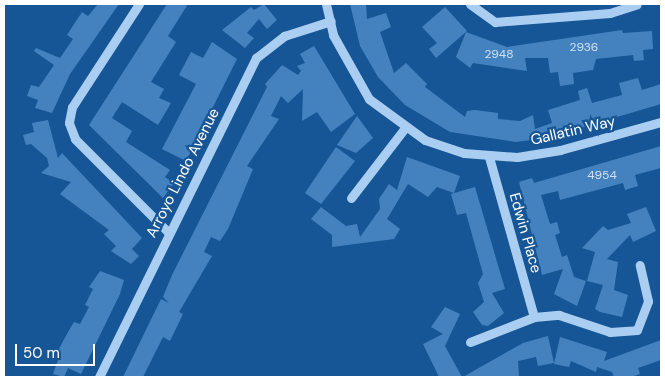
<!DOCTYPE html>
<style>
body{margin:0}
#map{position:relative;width:665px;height:381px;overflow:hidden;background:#175696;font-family:"DM Sans",sans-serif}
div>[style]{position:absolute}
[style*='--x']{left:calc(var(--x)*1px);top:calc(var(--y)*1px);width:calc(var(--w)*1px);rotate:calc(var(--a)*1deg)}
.building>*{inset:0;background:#4482bf}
.minor>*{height:9px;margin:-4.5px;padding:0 4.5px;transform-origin:4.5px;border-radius:4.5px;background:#aacef1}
span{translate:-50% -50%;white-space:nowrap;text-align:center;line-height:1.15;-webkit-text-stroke:4.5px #175696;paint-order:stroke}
.number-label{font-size:12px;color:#d0e0ef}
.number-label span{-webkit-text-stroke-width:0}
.street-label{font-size:15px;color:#fff}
.frame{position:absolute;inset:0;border:5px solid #fff;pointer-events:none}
.scale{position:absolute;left:15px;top:344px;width:80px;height:22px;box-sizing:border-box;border:2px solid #fff;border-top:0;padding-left:6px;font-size:15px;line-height:18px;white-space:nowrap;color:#fff;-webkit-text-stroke:4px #175696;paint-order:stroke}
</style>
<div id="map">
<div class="building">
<i style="clip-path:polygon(98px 4px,119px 4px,70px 74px,52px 113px,35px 108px,38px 100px,27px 96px,31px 85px,39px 87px,54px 65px,34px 51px,36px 48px,60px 58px,73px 39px,67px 35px,82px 12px,88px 16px)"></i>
<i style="clip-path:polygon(167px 4px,188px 4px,168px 36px,176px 42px,151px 82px,164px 89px,159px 98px,171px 103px,158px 125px,122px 102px,112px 118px,132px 131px,126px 142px,170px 170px,165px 177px,174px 183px,163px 198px,89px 125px)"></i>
<i style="clip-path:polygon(264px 4px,277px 20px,267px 29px,259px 19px,247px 33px,254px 38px,245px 48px,222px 30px,251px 7px,254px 10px)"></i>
<i style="clip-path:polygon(350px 4px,366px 4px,367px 19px,386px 13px,391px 27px,380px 32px,394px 73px,406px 63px,427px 84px,425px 87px,465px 117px,467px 111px,475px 110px,498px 113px,498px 119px,520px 121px,533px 115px,535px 129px,552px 123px,548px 110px,580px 100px,578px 91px,587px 88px,592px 103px,622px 95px,619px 83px,638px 78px,642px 90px,661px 84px,661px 104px,546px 138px,516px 142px,450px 132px,405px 105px,378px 77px,360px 46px)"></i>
<i style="clip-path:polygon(445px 7px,467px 31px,436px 58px,429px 49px,437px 43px,422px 27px)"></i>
<i style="clip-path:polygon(622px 30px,623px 33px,652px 31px,653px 49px,643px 50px,644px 60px,634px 61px,633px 55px,596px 59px,593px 70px,573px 73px,574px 84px,560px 86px,558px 72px,550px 73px,548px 58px,525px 58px,527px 71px,473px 63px,470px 68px,456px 57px,466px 32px,507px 47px)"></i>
<i style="clip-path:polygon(212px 42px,237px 59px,186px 161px,162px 149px,196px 84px,179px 75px,191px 52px,203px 58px)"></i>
<i style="clip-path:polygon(314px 46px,355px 114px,331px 132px,317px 112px,302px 121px,303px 89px,288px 103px,281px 96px,271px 116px,279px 119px,247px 166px,253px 169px,228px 229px,220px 241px,211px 237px,204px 252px,212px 256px,179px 312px,183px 314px,170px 341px,163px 337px,143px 377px,123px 377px,161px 299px,169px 303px,163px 297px,172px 275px,267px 87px,265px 84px,282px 65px,298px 75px,301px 71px,297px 66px,305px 63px,300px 54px)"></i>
<i style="clip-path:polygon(357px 116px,373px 138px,356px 153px,337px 145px)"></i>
<i style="clip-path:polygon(48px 120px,58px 158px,62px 153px,142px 238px,132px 249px,139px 256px,131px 264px,111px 251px,116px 246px,104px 234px,109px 230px,60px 194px,71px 182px,41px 173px,49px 166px,47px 158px,31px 144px,26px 145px,23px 135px,34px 132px,32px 123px)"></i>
<i style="clip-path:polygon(661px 146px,661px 168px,635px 175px,638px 186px,625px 190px,623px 183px,560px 200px,558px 191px,541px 195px,550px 224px,557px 222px,560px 233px,555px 235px,562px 257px,567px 255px,574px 277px,586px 281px,577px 306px,554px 294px,563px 269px,542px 275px,519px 182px,532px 178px,534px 183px)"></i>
<i style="clip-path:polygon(336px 147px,355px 161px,321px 204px,305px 193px)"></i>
<i style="clip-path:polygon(407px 157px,460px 176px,454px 193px,437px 187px,428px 197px,408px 184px,387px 219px,400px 229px,394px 239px,332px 247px,332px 235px,311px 219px,321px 207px,346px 226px,357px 224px,360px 237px,380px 209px,379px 199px,389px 184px,397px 190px)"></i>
<i style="clip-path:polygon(475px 187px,505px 289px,492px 293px,504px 313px,488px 326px,482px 325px,473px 312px,484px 302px,478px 283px,483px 274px,466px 213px,457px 215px,451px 194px)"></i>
<i style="clip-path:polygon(646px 207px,656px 231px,633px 242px,630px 235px,607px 259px,618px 262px,614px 290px,628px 295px,622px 317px,600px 312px,595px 309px,603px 285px,587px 281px,595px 252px,582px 248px,603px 226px,608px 230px,631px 223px,627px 214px)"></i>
<i style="clip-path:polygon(100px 271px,124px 280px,120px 294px,81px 374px,68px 368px,64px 377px,53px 374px,58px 360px,54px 358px,68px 332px,74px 322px,80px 324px,89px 307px,85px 305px,93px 289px,89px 287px)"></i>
<i style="clip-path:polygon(445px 307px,460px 314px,445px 346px,462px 377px,439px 377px,423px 344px,443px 334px,431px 327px)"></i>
<i style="clip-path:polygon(548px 336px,554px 363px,538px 366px,536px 357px,518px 361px,519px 377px,463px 377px,523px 343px)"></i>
<i style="clip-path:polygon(560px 337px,607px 352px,604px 361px,661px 340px,661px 360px,638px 368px,640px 374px,631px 377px,614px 377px,612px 372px,597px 367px,596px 372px,571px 361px,569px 367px,554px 364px)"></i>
</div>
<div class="minor">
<i style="--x:139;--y:4;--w:123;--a:123"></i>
<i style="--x:72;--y:107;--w:16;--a:101"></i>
<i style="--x:69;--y:123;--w:17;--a:69"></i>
<i style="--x:75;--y:139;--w:132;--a:45"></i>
<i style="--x:326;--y:4;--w:32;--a:77"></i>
<i style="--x:333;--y:35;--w:73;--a:60.6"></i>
<i style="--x:369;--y:99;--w:69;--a:36.2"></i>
<i style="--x:425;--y:140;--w:41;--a:18.4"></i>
<i style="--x:464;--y:153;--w:53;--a:4.3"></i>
<i style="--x:517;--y:157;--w:44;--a:-9.2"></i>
<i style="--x:560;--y:150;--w:105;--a:-15.5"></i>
<i style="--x:470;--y:4;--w:31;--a:36"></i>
<i style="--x:495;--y:22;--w:115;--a:-4.5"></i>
<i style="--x:610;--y:13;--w:28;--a:-18"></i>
<i style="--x:489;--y:157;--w:166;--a:74.3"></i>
<i style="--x:351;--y:198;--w:88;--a:-52.4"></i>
<i style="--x:470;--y:342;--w:69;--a:-21.3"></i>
<i style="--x:534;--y:317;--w:25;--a:-5"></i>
<i style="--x:559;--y:315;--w:54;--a:18.4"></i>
<i style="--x:610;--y:332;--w:27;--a:-4"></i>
<i style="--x:637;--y:330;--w:31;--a:-69"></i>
<i style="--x:648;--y:301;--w:37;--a:-103"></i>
<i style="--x:99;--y:377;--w:356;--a:-63.8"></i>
<i style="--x:256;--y:58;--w:36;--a:-38"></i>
<i style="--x:284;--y:36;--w:49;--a:-17.7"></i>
</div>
<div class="number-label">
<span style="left:584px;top:48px">2936</span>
<span style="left:499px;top:55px">2948</span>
<span style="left:602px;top:176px">4954</span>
</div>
<div class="street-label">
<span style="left:573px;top:131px;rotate:-13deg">Gallatin Way</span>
<span style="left:183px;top:173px;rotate:-63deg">Arroyo Lindo Avenue</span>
<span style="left:525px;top:233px;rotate:74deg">Edwin Place</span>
</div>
<div class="frame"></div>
<div class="scale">50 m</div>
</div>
